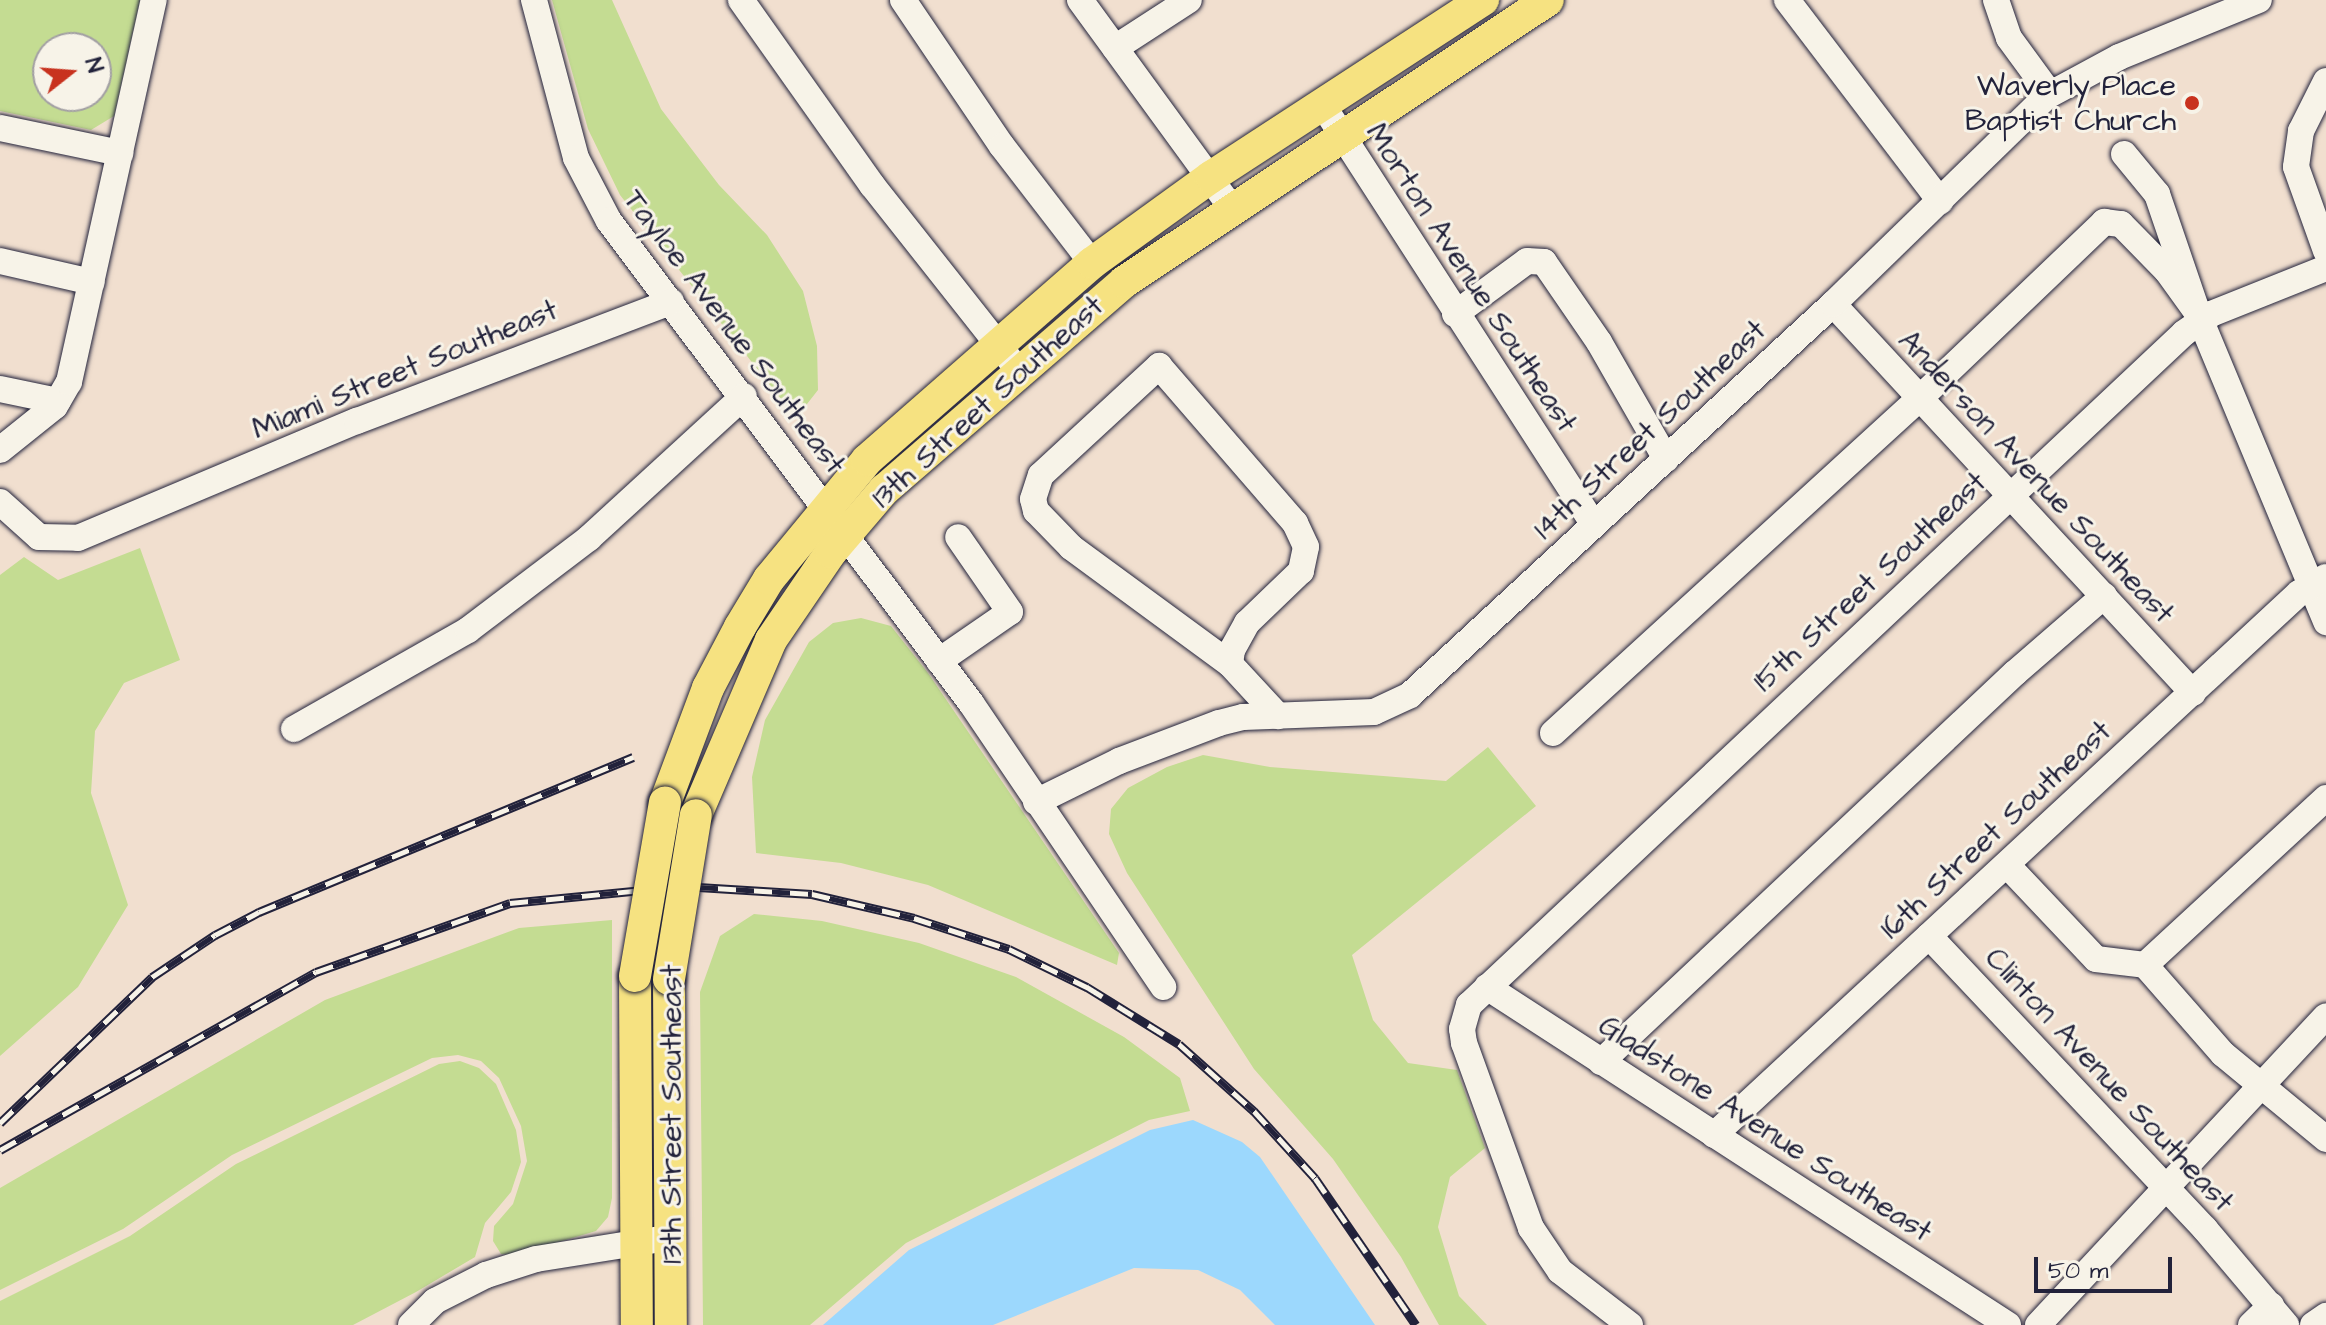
<!DOCTYPE html>
<style>
body{margin:0}
#map{position:relative;width:2326px;height:1325px;overflow:hidden;background:#f1dfcf;font-family:"Architects Daughter",sans-serif}
div>[style]{position:absolute}
[style*='--x']{left:calc(var(--x)*1px);top:calc(var(--y)*1px);width:calc(var(--w)*1px);rotate:calc(var(--a)*1deg)}
.green>*{inset:0;background:#c4dc92}
.water>*{inset:0;background:#9cd8fd}
.roads{filter:drop-shadow(0 0 2px #22223b) drop-shadow(0 0 2px #22223b)}
.minor>*{height:26px;margin:-13px;padding:0 13px;transform-origin:13px;border-radius:13px;background:#f7f3e8}
.major>*{height:32px;margin:-16px;padding:0 16px;transform-origin:16px;border-radius:16px;background:#f6e281}
.rail>*{height:9px;margin-top:-4.5px;transform-origin:0;background:repeating-linear-gradient(90deg,#f7f3e8 0 18px,#22223b 0 36px);box-sizing:border-box;border-block:2px solid #22223b}
.bridges{filter:drop-shadow(0 0 2px #22223b) drop-shadow(0 0 2px #22223b)}
.major-bridge>*{height:32px;margin:-16px;padding:0 16px;transform-origin:16px;border-radius:16px;background:#f6e281}
.dots>*{width:22px;height:22px;translate:-50% -50%;box-sizing:border-box;border:4px solid #f7f3e8;border-radius:50%}
span{translate:-50% -50%;white-space:nowrap;text-align:center;line-height:1.15;-webkit-text-stroke:6px #f7f3e8;paint-order:stroke}
.poi-label{font-size:30px;color:#22223b}
.right{translate:-100% -50%;text-align:right}
.street-label{font-size:30px;color:#22223b}
.north{position:absolute;left:32px;top:32px;width:80px;height:80px;box-sizing:border-box;background:#f7f3e8;border:2px solid #a29fa3;border-radius:50%;rotate:73deg;font-size:22px;font-weight:700;line-height:32px;text-align:center;color:#22223b}
.north::after{content:'';display:block;margin:auto;width:28px;height:36px;background:#c8321e;clip-path:polygon(50% 0,100% 100%,50% 72%,0 100%)}
.scale{position:absolute;left:2034px;top:1257px;width:138px;height:36px;box-sizing:border-box;border:4px solid #22223b;border-top:0;padding-left:10px;font-size:24px;line-height:28px;white-space:nowrap;color:#22223b;-webkit-text-stroke:6px #f7f3e8;paint-order:stroke}
</style>
<div id="map">
<div class="green">
<i style="clip-path:polygon(evenodd,0 0,140px 0,114px 116px,91px 130px,0 111px,0 0,48px 48px,96px 48px,96px 96px,48px 96px,48px 48px)"></i>
<i style="clip-path:polygon(552px 0,612px 0,661px 109px,719px 185px,767px 235px,803px 291px,817px 346px,818px 390px,796px 418px,620px 195px,588px 129px)"></i>
<i style="clip-path:polygon(140px 548px,180px 660px,124px 683px,95px 731px,91px 793px,128px 905px,78px 987px,0 1056px,0 575px,24px 557px,58px 580px)"></i>
<i style="clip-path:polygon(861px 618px,891px 626px,928px 673px,1119px 953px,1117px 965px,928px 885px,841px 863px,756px 853px,752px 777px,765px 720px,809px 642px,833px 623px)"></i>
<i style="clip-path:polygon(1488px 747px,1536px 806px,1352px 955px,1373px 1020px,1408px 1063px,1457px 1070px,1485px 1148px,1450px 1177px,1438px 1227px,1459px 1296px,1487px 1325px,1439px 1325px,1401px 1257px,1333px 1159px,1254px 1069px,1127px 873px,1109px 834px,1111px 809px,1128px 788px,1167px 767px,1203px 755px,1270px 767px,1446px 781px)"></i>
<i style="clip-path:polygon(754px 914px,822px 921px,919px 943px,1016px 977px,1124px 1037px,1180px 1078px,1190px 1111px,1149px 1120px,906px 1243px,810px 1325px,703px 1325px,700px 992px,720px 936px)"></i>
<i style="clip-path:polygon(612px 920px,612px 1198px,608px 1217px,596px 1231px,515px 1255px,501px 1254px,493px 1241px,494px 1226px,513px 1204px,527px 1161px,521px 1126px,499px 1078px,481px 1061px,458px 1055px,432px 1058px,232px 1155px,123px 1229px,0 1290px,0 1188px,325px 1000px,519px 928px)"></i>
<i style="clip-path:polygon(460px 1061px,479px 1068px,496px 1084px,516px 1130px,521px 1162px,511px 1192px,485px 1223px,475px 1257px,416px 1292px,353px 1325px,0 1325px,0 1301px,130px 1236px,236px 1164px,439px 1064px)"></i>
</div>
<div class="water">
<i style="clip-path:polygon(1193px 1120px,1242px 1142px,1260px 1157px,1375px 1325px,1275px 1325px,1240px 1290px,1198px 1270px,1134px 1268px,993px 1325px,823px 1325px,909px 1250px,1150px 1130px)"></i>
</div>
<div class="roads">
<div class="minor">
<i style="--x:534;--y:0;--w:163;--a:75.1"></i>
<i style="--x:576;--y:158;--w:71;--a:62.4"></i>
<i style="--x:609;--y:221;--w:603;--a:53.09"></i>
<i style="--x:971;--y:703;--w:343;--a:55.9"></i>
<i style="--x:741;--y:0;--w:227;--a:54.7"></i>
<i style="--x:872;--y:185;--w:223;--a:51.7"></i>
<i style="--x:903;--y:0;--w:176;--a:55.9"></i>
<i style="--x:1002;--y:146;--w:148;--a:52.4"></i>
<i style="--x:1080;--y:0;--w:256;--a:53.9"></i>
<i style="--x:1787;--y:0;--w:253;--a:52.7"></i>
<i style="--x:1996;--y:0;--w:40;--a:71.1"></i>
<i style="--x:2009;--y:38;--w:69;--a:53.8"></i>
<i style="--x:1115;--y:48;--w:88;--a:-33"></i>
<i style="--x:2326;--y:81;--w:56;--a:116.6"></i>
<i style="--x:2301;--y:131;--w:36;--a:98"></i>
<i style="--x:2296;--y:167;--w:89;--a:70.3"></i>
<i style="--x:1322;--y:104;--w:501;--a:57.13"></i>
<i style="--x:0;--y:128;--w:123;--a:11.8"></i>
<i style="--x:2124;--y:154;--w:52;--a:50.5"></i>
<i style="--x:2157;--y:194;--w:127;--a:71.1"></i>
<i style="--x:2198;--y:314;--w:334;--a:67.4"></i>
<i style="--x:0;--y:261;--w:94;--a:12.9"></i>
<i style="--x:1833;--y:304;--w:530;--a:47.22"></i>
<i style="--x:1455;--y:314;--w:89;--a:-36.4"></i>
<i style="--x:1527;--y:261;--w:17;--a:3"></i>
<i style="--x:1544;--y:262;--w:97;--a:55.5"></i>
<i style="--x:1599;--y:342;--w:135;--a:60.2"></i>
<i style="--x:0;--y:389;--w:59;--a:11.7"></i>
<i style="--x:0;--y:450;--w:70;--a:-38.7"></i>
<i style="--x:55;--y:406;--w:28;--a:-60"></i>
<i style="--x:69;--y:382;--w:391;--a:-77.5"></i>
<i style="--x:0;--y:502;--w:52;--a:41.9"></i>
<i style="--x:39;--y:537;--w:39;--a:1"></i>
<i style="--x:78;--y:538;--w:303;--a:-22.8"></i>
<i style="--x:357;--y:421;--w:336;--a:-20.8"></i>
<i style="--x:939;--y:661;--w:86;--a:-34.6"></i>
<i style="--x:1010;--y:612;--w:91;--a:-124.7"></i>
<i style="--x:1230;--y:664;--w:197;--a:-143.7"></i>
<i style="--x:1071;--y:547;--w:50;--a:-134.2"></i>
<i style="--x:1036;--y:511;--w:12;--a:-104"></i>
<i style="--x:1033;--y:499;--w:25;--a:-72"></i>
<i style="--x:1041;--y:475;--w:161;--a:-42.7"></i>
<i style="--x:1159;--y:366;--w:208;--a:49.1"></i>
<i style="--x:1295;--y:523;--w:26;--a:65"></i>
<i style="--x:1306;--y:547;--w:25;--a:102"></i>
<i style="--x:1301;--y:571;--w:75;--a:136.1"></i>
<i style="--x:1247;--y:623;--w:31;--a:119"></i>
<i style="--x:1232;--y:650;--w:14;--a:98"></i>
<i style="--x:1230;--y:664;--w:71;--a:47.3"></i>
<i style="--x:294;--y:729;--w:200;--a:-29.6"></i>
<i style="--x:468;--y:630;--w:152;--a:-37.2"></i>
<i style="--x:589;--y:538;--w:210;--a:-42.5"></i>
<i style="--x:1553;--y:733;--w:497;--a:-42.4"></i>
<i style="--x:1920;--y:398;--w:255;--a:-43.7"></i>
<i style="--x:2104;--y:222;--w:17;--a:7"></i>
<i style="--x:2121;--y:224;--w:66;--a:45.6"></i>
<i style="--x:2167;--y:271;--w:53;--a:54.2"></i>
<i style="--x:2326;--y:798;--w:246;--a:137.3"></i>
<i style="--x:2145;--y:965;--w:118;--a:48.8"></i>
<i style="--x:2223;--y:1054;--w:134;--a:39.5"></i>
<i style="--x:1036;--y:802;--w:93;--a:-26.3"></i>
<i style="--x:1119;--y:761;--w:107;--a:-20.8"></i>
<i style="--x:1219;--y:723;--w:25;--a:-14"></i>
<i style="--x:1243;--y:717;--w:131;--a:-2.2"></i>
<i style="--x:1374;--y:712;--w:40;--a:-25"></i>
<i style="--x:1410;--y:695;--w:576;--a:-42.75"></i>
<i style="--x:1833;--y:304;--w:298;--a:-44.2"></i>
<i style="--x:2047;--y:96;--w:82;--a:-28.4"></i>
<i style="--x:2119;--y:57;--w:151;--a:-22.2"></i>
<i style="--x:2007;--y:865;--w:129;--a:46.6"></i>
<i style="--x:2096;--y:959;--w:49;--a:7"></i>
<i style="--x:1929;--y:936;--w:403;--a:46.7"></i>
<i style="--x:2205;--y:1229;--w:126;--a:49.8"></i>
<i style="--x:1487;--y:987;--w:621;--a:32.97"></i>
<i style="--x:1601;--y:1062;--w:568;--a:-43.22"></i>
<i style="--x:2015;--y:673;--w:118;--a:-40.9"></i>
<i style="--x:1714;--y:1135;--w:797;--a:-42.81"></i>
<i style="--x:2299;--y:593;--w:31;--a:-31"></i>
<i style="--x:411;--y:1325;--w:34;--a:-45"></i>
<i style="--x:435;--y:1301;--w:57;--a:-27"></i>
<i style="--x:486;--y:1275;--w:52;--a:-17.7"></i>
<i style="--x:536;--y:1259;--w:121;--a:-9.1"></i>
<i style="--x:1630;--y:1325;--w:88;--a:-142.4"></i>
<i style="--x:1560;--y:1271;--w:52;--a:-124"></i>
<i style="--x:1531;--y:1228;--w:197;--a:-109.9"></i>
<i style="--x:1464;--y:1043;--w:14;--a:-98"></i>
<i style="--x:1462;--y:1029;--w:25;--a:-74"></i>
<i style="--x:1469;--y:1005;--w:981;--a:-43.22"></i>
<i style="--x:2184;--y:333;--w:33;--a:-35"></i>
<i style="--x:2211;--y:314;--w:124;--a:-21.8"></i>
<i style="--x:2038;--y:1325;--w:422;--a:-47"></i>
<i style="--x:2251;--y:1325;--w:28;--a:-44"></i>
<i style="--x:2313;--y:1325;--w:16;--a:-35"></i>
</div>
<div class="major">
<i style="--x:665;--y:803;--w:123;--a:-69.5"></i>
<i style="--x:708;--y:688;--w:69;--a:-62.3"></i>
<i style="--x:740;--y:627;--w:56;--a:-58.9"></i>
<i style="--x:769;--y:579;--w:154;--a:-50.5"></i>
<i style="--x:867;--y:460;--w:299;--a:-41.2"></i>
<i style="--x:1092;--y:263;--w:147;--a:-35.9"></i>
<i style="--x:1211;--y:177;--w:325;--a:-33.1"></i>
<i style="--x:696;--y:815;--w:190;--a:-66.8"></i>
<i style="--x:771;--y:640;--w:107;--a:-55.7"></i>
<i style="--x:831;--y:552;--w:82;--a:-49.5"></i>
<i style="--x:884;--y:490;--w:318;--a:-40.9"></i>
<i style="--x:1124;--y:282;--w:509;--a:-33.63"></i>
<i style="--x:635;--y:976;--w:349;--a:89.7"></i>
<i style="--x:669;--y:979;--w:346;--a:89.7"></i>
</div>
</div>
<div class="rail">
<i style="--x:0;--y:1123;--w:211;--a:-43.8"></i>
<i style="--x:152;--y:977;--w:76;--a:-33.7"></i>
<i style="--x:215;--y:935;--w:50;--a:-27.6"></i>
<i style="--x:259;--y:912;--w:405;--a:-22.5"></i>
<i style="--x:0;--y:1150;--w:363;--a:-29.4"></i>
<i style="--x:316;--y:972;--w:206;--a:-19.6"></i>
<i style="--x:510;--y:903;--w:173;--a:-5.6"></i>
<i style="--x:682;--y:886;--w:130;--a:3.5"></i>
<i style="--x:812;--y:894;--w:105;--a:13.2"></i>
<i style="--x:914;--y:918;--w:100;--a:18.1"></i>
<i style="--x:1009;--y:949;--w:87;--a:26"></i>
<i style="--x:1087;--y:987;--w:108;--a:31.8"></i>
<i style="--x:1179;--y:1044;--w:101;--a:41.8"></i>
<i style="--x:1254;--y:1111;--w:91;--a:47.7"></i>
<i style="--x:1315;--y:1178;--w:178;--a:55.5"></i>
</div>
<div class="bridges">
<div class="major-bridge">
<i style="--x:635;--y:976;--w:176;--a:-80.2"></i>
<i style="--x:669;--y:979;--w:166;--a:-80.7"></i>
</div>
</div>
<div class="dots">
<i style="left:2192px;top:103px;background:#c8321e"></i>
</div>
<div class="poi-label">
<span class="right" style="left:2176px;top:103px">Waverly Place<br>Baptist Church</span>
</div>
<div class="street-label">
<span style="left:1471px;top:278px;rotate:57deg">Morton Avenue Southeast</span>
<span style="left:734px;top:332px;rotate:53deg">Tayloe Avenue Southeast</span>
<span style="left:405px;top:370px;rotate:-22deg">Miami Street Southeast</span>
<span style="left:988px;top:402px;rotate:-42deg">13th Street Southeast</span>
<span style="left:1650px;top:430px;rotate:-43deg">14th Street Southeast</span>
<span style="left:2036px;top:477px;rotate:47deg">Anderson Avenue Southeast</span>
<span style="left:1870px;top:582px;rotate:-43deg">15th Street Southeast</span>
<span style="left:1996px;top:830px;rotate:-43deg">16th Street Southeast</span>
<span style="left:2109px;top:1080px;rotate:47deg">Clinton Avenue Southeast</span>
<span style="left:672px;top:1114px;rotate:-90deg">13th Street Southeast</span>
<span style="left:1765px;top:1129px;rotate:33deg">Gladstone Avenue Southeast</span>
</div>
<div class="north">N</div>
<div class="scale">50 m</div>
</div>
